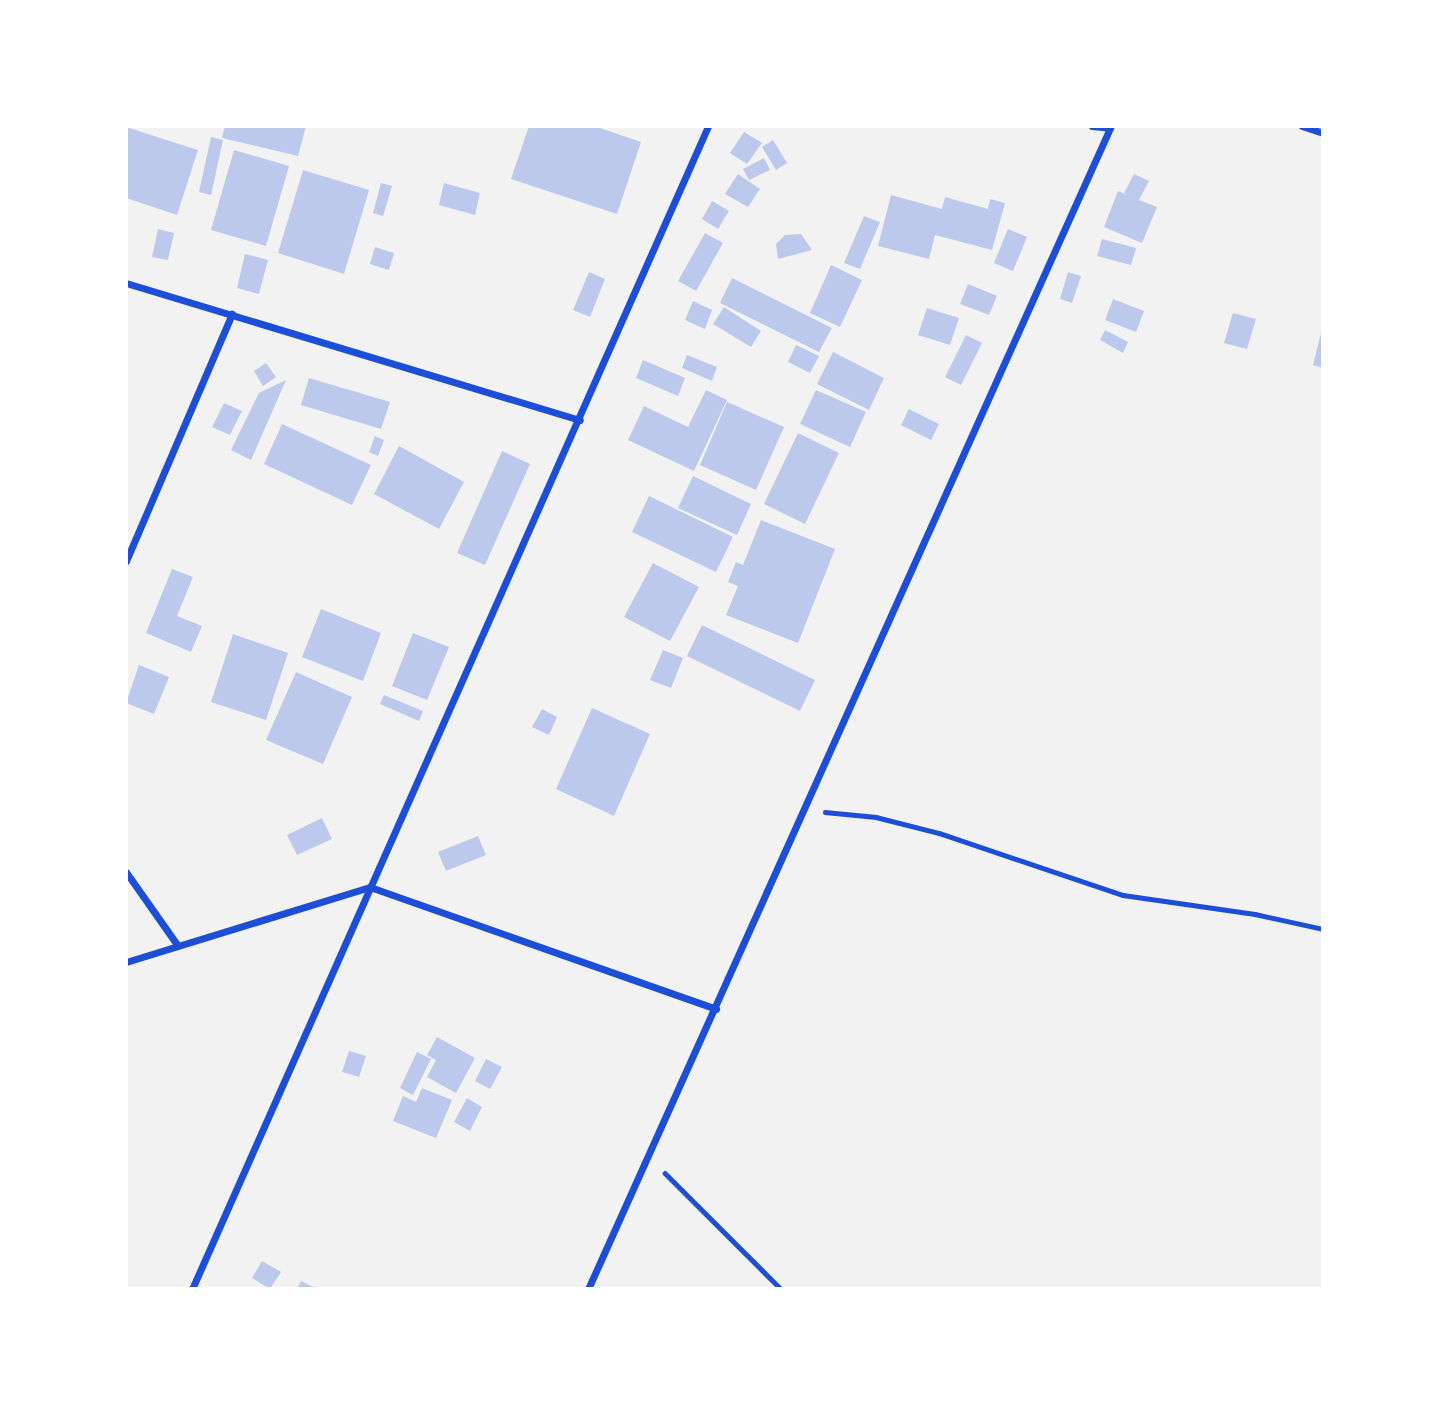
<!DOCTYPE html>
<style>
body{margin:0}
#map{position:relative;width:1449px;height:1415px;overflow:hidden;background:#f2f2f2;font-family:Literata,serif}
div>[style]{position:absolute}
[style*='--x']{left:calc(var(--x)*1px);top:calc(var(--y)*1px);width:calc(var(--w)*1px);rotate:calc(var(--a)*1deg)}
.building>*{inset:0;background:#bdc9ec}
.path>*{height:4.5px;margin:-2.25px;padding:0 2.25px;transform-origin:2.25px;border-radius:2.25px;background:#1d4ed8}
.minor>*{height:7px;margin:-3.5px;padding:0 3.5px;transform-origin:3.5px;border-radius:3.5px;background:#1d4ed8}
span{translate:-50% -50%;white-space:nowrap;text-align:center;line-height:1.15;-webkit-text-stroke:6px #fff;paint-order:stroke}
.frame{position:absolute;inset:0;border:128px solid #fff;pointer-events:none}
</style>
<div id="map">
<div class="building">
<i style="clip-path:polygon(225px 126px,306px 126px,298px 156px,222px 138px)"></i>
<i style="clip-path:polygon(529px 126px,594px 126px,641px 142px,617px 214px,511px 179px)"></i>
<i style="clip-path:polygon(126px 127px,198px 150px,177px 215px,126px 198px)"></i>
<i style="clip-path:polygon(744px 132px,762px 143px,747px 164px,730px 153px)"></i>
<i style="clip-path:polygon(211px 137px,223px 140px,211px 195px,199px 192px)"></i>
<i style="clip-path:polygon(773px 140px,787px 163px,776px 170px,762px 147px)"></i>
<i style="clip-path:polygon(234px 150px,289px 166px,266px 246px,211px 230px)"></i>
<i style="clip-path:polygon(764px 158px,770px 170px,749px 180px,743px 169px)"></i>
<i style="clip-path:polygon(303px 170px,369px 190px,344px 274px,278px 253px)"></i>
<i style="clip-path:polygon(738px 174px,760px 189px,748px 207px,725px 194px)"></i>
<i style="clip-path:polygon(1134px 174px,1149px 181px,1139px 200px,1157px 207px,1142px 243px,1104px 227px,1118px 191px,1130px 196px,1124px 193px)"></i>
<i style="clip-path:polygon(381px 183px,392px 186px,383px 216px,373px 213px)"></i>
<i style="clip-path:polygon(444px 183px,480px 193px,475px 215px,439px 205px)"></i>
<i style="clip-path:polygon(891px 195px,942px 209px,945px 197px,988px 209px,990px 199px,1005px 203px,992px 250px,935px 235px,929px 259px,878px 246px)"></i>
<i style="clip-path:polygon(712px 201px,729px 211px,718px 229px,702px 219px)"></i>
<i style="clip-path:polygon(864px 216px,880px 222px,860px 269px,844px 263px)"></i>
<i style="clip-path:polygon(158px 229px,174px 233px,168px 260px,152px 257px)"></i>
<i style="clip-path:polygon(1008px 229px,1027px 237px,1013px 271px,994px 263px)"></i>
<i style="clip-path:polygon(705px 233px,723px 243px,696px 291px,678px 281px)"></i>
<i style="clip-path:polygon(801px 234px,812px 250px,778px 259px,776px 244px,785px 235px)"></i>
<i style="clip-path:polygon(1102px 239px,1136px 248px,1131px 265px,1097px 256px)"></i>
<i style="clip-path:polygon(375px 247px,394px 253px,389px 270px,370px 264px)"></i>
<i style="clip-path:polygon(245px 254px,268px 260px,259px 294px,237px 288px)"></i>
<i style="clip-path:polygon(831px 265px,862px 280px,840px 327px,810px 313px)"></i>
<i style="clip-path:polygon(589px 272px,605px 279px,590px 317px,573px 310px)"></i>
<i style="clip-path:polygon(1068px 272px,1081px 276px,1072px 303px,1060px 299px)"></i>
<i style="clip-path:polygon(732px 278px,832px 328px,819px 352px,720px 303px)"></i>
<i style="clip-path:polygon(968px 284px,997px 296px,989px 315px,960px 304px)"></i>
<i style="clip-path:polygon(1113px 299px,1144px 311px,1136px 332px,1105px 320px)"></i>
<i style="clip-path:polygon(693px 301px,712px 310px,705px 329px,685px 320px)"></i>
<i style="clip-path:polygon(724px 307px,761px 331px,751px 347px,713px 324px)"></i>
<i style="clip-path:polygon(927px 308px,959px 318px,950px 345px,918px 335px)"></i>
<i style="clip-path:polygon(1233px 313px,1256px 319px,1247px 349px,1224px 343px)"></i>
<i style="clip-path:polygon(1322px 329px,1323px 329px,1323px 368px,1313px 365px)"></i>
<i style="clip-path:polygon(1105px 330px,1128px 342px,1123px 353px,1100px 340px)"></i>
<i style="clip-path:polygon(966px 335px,982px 343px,961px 385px,945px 377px)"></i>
<i style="clip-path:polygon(796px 345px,819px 356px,810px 373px,788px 362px)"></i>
<i style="clip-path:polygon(833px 352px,884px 378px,869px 410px,817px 384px)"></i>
<i style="clip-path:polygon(687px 355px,717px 367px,712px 381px,682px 368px)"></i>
<i style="clip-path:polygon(643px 360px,685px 378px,678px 396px,636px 378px)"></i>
<i style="clip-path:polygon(266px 363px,276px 377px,263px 386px,254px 371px)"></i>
<i style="clip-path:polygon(309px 378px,390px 402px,381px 429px,301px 405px)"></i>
<i style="clip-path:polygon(286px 380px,251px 460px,231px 450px,259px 393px)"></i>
<i style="clip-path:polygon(706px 390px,727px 400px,694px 471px,628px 440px,644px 406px,688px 427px)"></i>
<i style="clip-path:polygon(816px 390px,866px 412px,850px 447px,800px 424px)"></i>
<i style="clip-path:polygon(727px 402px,784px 427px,756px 490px,700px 465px)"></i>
<i style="clip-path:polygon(224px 403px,242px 411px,230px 435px,212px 427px)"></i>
<i style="clip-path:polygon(909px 409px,939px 424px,931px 440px,901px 425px)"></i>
<i style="clip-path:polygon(282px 424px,371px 465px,352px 505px,264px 464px)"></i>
<i style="clip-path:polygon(798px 433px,839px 453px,805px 524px,764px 504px)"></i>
<i style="clip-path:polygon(375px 436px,384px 440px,378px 456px,369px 452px)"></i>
<i style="clip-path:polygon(399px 446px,464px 482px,439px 529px,374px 494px)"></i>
<i style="clip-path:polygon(502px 451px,530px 464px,485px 565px,457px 553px)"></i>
<i style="clip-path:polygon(693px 476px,751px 504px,737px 535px,678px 508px)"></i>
<i style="clip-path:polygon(649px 496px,733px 537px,716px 572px,632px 532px)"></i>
<i style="clip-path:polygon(761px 520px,835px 549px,798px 643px,726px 615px,738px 586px,728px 582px,736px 562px,743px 565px)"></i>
<i style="clip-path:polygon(653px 563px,699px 587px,670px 641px,624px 617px)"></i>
<i style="clip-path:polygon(172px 569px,193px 577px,177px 616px,202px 626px,191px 652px,146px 633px)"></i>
<i style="clip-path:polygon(321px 609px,381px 633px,363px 681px,302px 657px)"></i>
<i style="clip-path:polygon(702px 625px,815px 680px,800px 711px,687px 656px)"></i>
<i style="clip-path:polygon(413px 633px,449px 647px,427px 700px,392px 686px)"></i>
<i style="clip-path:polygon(233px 634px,288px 653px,266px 720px,211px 702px)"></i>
<i style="clip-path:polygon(663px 650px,683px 658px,671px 688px,650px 680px)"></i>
<i style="clip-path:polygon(139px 665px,169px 677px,154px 714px,126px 703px)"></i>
<i style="clip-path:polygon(296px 672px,352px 697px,323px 764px,266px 740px)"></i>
<i style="clip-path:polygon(384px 695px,423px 711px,419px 721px,380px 704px)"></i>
<i style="clip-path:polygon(592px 708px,650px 734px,614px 816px,556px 789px)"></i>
<i style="clip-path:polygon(542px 709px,557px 717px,549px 735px,532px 727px)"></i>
<i style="clip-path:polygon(322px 818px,332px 839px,297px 855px,287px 835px)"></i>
<i style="clip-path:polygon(478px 836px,486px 855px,446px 871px,438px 852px)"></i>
<i style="clip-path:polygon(437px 1037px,475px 1058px,456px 1093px,427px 1077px,436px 1060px,427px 1055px)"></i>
<i style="clip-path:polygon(349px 1051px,366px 1056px,359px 1077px,342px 1072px)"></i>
<i style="clip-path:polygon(417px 1052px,431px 1059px,413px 1095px,400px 1088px)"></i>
<i style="clip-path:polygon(486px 1059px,502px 1067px,490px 1089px,475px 1081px)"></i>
<i style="clip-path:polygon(422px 1088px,452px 1100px,436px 1138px,393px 1121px,403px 1096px,416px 1102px)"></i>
<i style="clip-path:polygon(467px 1098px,482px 1107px,470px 1131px,454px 1122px)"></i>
<i style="clip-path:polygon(262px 1261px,281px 1272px,270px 1289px,252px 1278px)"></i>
<i style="clip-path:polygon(301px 1281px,318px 1289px,297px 1289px)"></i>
</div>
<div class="path">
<i style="--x:825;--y:812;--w:51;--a:5.6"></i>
<i style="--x:876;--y:817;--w:65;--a:14.3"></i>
<i style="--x:939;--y:833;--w:194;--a:18.6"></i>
<i style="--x:1123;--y:895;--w:133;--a:8.2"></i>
<i style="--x:1255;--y:914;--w:70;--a:12.4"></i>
<i style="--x:665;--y:1173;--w:164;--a:45"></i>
</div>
<div class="minor">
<i style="--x:1092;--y:126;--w:18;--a:6"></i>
<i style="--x:1302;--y:126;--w:22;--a:18"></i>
<i style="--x:126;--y:283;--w:474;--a:16.8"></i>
<i style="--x:126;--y:561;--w:269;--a:-66.8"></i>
<i style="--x:126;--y:872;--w:90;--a:54.9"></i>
<i style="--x:126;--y:962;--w:255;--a:-17.1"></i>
<i style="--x:370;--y:887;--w:367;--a:19.4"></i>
<i style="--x:192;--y:1289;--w:1272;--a:-66.07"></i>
<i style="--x:588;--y:1289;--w:1275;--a:-65.79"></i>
</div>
<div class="frame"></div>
</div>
